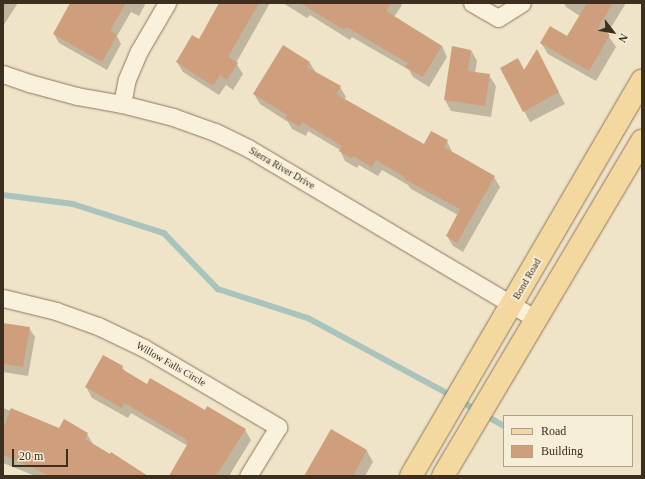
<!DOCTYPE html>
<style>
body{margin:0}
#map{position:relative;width:645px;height:479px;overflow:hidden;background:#f0e4c8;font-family:"Times New Roman",serif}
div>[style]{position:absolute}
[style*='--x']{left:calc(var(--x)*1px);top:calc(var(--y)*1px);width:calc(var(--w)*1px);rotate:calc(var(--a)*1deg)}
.shadow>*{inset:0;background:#0003}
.stream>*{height:5.5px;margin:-2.75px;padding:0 2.75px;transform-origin:2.75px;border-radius:2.75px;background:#a9c4bc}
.building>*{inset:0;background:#cf9f7d}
.roads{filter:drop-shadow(0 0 1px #8d765c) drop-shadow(0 0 1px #8d765c)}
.street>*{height:17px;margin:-8.5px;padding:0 8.5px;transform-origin:8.5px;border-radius:8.5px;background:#faf1dc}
.primary>*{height:22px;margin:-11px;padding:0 11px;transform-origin:11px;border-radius:11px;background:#f3d9a0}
span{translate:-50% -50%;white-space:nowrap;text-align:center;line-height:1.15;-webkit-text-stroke:3.5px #f7eed8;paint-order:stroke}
.street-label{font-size:10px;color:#3d2e20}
.frame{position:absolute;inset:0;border:4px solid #3d2e20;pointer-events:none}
.legend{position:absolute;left:503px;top:415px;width:130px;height:52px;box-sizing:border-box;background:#f7eed8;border:1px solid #ada18e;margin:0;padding:5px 7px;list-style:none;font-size:12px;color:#3d2e20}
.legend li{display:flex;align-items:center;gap:8px;height:20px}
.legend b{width:20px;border:1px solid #ada18e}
.north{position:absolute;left:593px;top:12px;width:40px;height:40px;-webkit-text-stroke:3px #f7eed8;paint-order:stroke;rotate:121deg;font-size:11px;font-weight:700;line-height:16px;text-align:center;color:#3d2e20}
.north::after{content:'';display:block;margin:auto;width:14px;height:18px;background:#3d2e20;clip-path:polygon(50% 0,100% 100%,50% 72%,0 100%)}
.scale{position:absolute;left:12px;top:449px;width:56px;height:18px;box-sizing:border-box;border:2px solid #3d2e20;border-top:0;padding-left:5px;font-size:12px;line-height:14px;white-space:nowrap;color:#3d2e20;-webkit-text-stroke:3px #f7eed8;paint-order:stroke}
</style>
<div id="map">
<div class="shadow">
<i style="clip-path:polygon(3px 3px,18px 3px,3px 26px)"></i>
<i style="clip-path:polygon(85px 3px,146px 3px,139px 16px,131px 12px,117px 36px,121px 44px,107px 70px,59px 43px,54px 34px)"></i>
<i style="clip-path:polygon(220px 3px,270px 3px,236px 63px,243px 74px,233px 90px,226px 85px,219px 95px,183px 72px,177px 62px,199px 40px)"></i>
<i style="clip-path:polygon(283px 3px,400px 3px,402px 5px,394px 17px,442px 46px,447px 57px,429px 87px,413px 77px,409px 70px,352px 37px,350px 40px,310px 15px,307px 18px)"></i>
<i style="clip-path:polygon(564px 3px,626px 3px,607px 34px,616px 47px,596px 81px,548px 54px,541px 43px,568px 37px,580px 16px,566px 7px)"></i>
<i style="clip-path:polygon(284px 47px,310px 63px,316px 73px,340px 87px,346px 97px,344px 100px,424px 145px,447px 141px,452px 152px,494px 177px,500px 187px,463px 252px,453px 246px,447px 236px,458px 215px,411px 189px,408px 185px,382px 170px,378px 176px,359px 165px,357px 168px,345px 161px,340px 150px,308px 131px,306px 136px,292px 129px,288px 122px,260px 104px,254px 94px)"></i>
<i style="clip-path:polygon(471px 50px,477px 61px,475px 73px,489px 75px,496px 86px,491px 117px,451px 111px,445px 100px)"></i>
<i style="clip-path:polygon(518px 59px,525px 71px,542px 61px,565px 104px,530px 122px,524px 111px)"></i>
<i style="clip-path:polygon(3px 324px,29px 328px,35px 337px,28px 376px,3px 372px)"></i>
<i style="clip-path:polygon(122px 367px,126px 373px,147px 385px,245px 430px,251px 440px,229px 476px,170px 476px,188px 446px,131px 413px,128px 418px,92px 398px,86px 387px)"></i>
<i style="clip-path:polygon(3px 408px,59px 429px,87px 434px,93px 444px,146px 476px,35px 476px,3px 463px)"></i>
<i style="clip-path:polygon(331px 430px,367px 451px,373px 462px,365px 476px,305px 476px)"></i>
</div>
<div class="stream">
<i style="--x:3;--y:195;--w:71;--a:7.3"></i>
<i style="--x:73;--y:204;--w:96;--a:17.7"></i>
<i style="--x:164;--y:233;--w:78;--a:46"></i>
<i style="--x:218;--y:289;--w:95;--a:17.9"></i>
<i style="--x:308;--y:318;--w:164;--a:28.4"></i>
<i style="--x:459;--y:400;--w:22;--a:30"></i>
<i style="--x:485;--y:415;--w:22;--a:30"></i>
</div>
<div class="building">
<i style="clip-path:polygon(70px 3px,126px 3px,110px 31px,117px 35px,102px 62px,53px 34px)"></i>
<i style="clip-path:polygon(219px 3px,259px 3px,228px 57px,238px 63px,227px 80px,220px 75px,213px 86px,176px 62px,192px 35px,199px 39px)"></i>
<i style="clip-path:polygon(300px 3px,391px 3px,386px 11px,442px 46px,423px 77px,405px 67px,408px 63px,346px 27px,344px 30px)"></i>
<i style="clip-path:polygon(587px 3px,613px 3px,598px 28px,610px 35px,589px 71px,540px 43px,550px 26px,567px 36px)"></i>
<i style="clip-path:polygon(283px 45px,310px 62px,307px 67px,341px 86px,336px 94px,424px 144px,431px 131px,448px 140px,444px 147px,495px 176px,457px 243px,446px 236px,460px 209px,404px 179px,405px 177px,376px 160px,372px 167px,353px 156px,352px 159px,339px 151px,342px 146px,302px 122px,300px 127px,286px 119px,287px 115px,253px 94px)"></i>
<i style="clip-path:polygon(452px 46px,471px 50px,468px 71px,490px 74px,485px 106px,444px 100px)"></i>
<i style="clip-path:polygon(537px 49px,559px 92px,523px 112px,500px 68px,518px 58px,524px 70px)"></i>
<i style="clip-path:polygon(3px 323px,30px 327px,23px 367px,3px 364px)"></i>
<i style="clip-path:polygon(103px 355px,123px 366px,122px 369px,147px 384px,150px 378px,205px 410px,207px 406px,246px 429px,216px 476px,169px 476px,188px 443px,186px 442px,187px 440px,124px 403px,122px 408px,85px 387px)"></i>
<i style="clip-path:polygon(11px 408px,59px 428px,64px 419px,88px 433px,85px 439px,110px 454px,111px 452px,148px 476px,48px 476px,34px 468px,3px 455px,3px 428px)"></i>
<i style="clip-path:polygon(331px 429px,367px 450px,353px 476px,304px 476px)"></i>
</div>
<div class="roads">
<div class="street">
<i style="--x:472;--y:3;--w:30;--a:30"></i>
<i style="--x:498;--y:18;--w:28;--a:-32"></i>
<i style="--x:3;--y:74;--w:28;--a:19"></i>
<i style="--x:29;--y:83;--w:50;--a:15.2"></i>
<i style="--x:77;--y:96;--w:46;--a:10.1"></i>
<i style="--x:122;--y:104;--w:53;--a:14.3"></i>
<i style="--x:173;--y:117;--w:45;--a:19.7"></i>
<i style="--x:215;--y:132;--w:37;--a:26"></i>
<i style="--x:248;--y:148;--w:335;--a:30.7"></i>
<i style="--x:122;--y:104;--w:25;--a:-79"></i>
<i style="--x:127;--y:79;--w:30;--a:-67"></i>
<i style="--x:139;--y:51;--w:56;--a:-59.7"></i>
<i style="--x:3;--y:298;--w:55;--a:13.8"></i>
<i style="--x:56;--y:311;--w:45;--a:19.7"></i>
<i style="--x:98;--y:326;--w:51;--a:25.6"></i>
<i style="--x:144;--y:348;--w:156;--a:30.5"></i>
<i style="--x:278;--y:427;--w:57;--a:121.5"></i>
</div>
<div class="primary">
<i style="--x:411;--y:476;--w:458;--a:-59.7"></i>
<i style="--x:443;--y:476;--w:390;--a:-59.3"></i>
</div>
</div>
<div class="street-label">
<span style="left:282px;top:168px;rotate:30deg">Sierra River Drive</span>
<span style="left:527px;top:279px;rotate:-60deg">Bond Road</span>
<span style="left:171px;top:364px;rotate:30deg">Willow Falls Circle</span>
</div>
<div class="frame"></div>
<ul class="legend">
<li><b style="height:5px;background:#f3d9a0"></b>Road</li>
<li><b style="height:11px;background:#cf9f7d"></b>Building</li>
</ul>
<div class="north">N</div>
<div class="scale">20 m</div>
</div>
